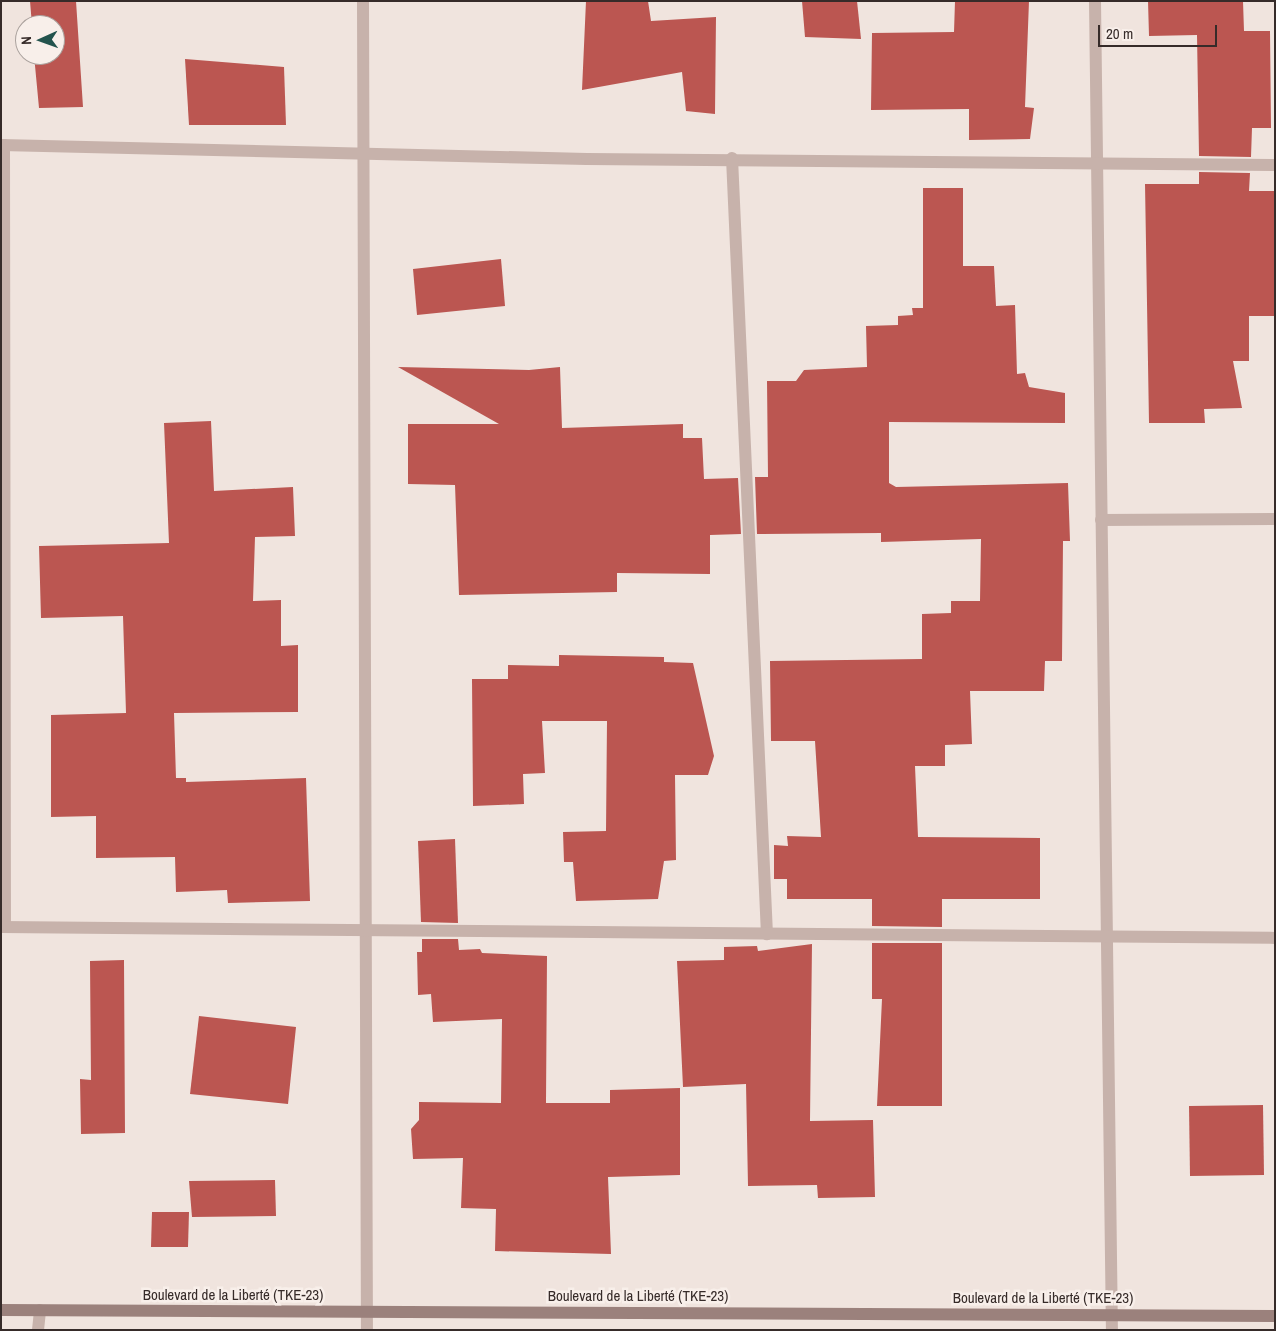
<!DOCTYPE html>
<meta charset="utf-8">
<style>
body{margin:0}
#map{position:relative;width:1276px;height:1331px;overflow:hidden;background:#f0e4de;font-family:"Archivo Narrow",sans-serif}
div>[style]{position:absolute}
[style*='--x']{left:calc(var(--x)*1px);top:calc(var(--y)*1px);width:calc(var(--w)*1px);rotate:calc(var(--a)*1deg)}
.building>*{inset:0;background:#bb5651}
.street>*{height:12px;margin:-6px;padding:0 6px;transform-origin:6px;border-radius:6px;background:#c7b2ab}
.secondary>*{height:12px;margin:-6px;padding:0 6px;transform-origin:6px;border-radius:6px;background:#9b817c}
span{translate:-50% -50%;white-space:nowrap;text-align:center;line-height:1.15;-webkit-text-stroke:5px #f8efea;paint-order:stroke}
.street-label{font-size:15px;color:#362b29}
.frame{position:absolute;inset:0;border:2px solid #362b29;pointer-events:none}
.north{position:absolute;left:15px;top:15px;width:50px;height:50px;box-sizing:border-box;background:#f8efea;border:1px solid #aaa19d;border-radius:50%;rotate:268deg;font-size:14px;font-weight:700;line-height:20px;text-align:center;color:#362b29}
.north::after{content:'';display:block;margin:auto;width:18px;height:22px;background:#23534d;clip-path:polygon(50% 0,100% 100%,50% 72%,0 100%)}
.scale{position:absolute;left:1098px;top:25px;width:119px;height:22px;box-sizing:border-box;border:2px solid #362b29;border-top:0;padding-left:6px;font-size:15px;line-height:18px;white-space:nowrap;color:#362b29;-webkit-text-stroke:4px #f8efea;paint-order:stroke}
</style>
<div id="map">
<div class="building">
<i style="clip-path:polygon(30px 1px,76px 1px,83px 107px,39px 108px,34px 55px,55px 55px,55px 25px,32px 25px)"></i>
<i style="clip-path:polygon(586px 1px,648px 1px,651px 21px,716px 17px,715px 114px,686px 111px,682px 72px,582px 90px)"></i>
<i style="clip-path:polygon(802px 1px,857px 1px,861px 39px,805px 37px)"></i>
<i style="clip-path:polygon(955px 1px,1029px 1px,1025px 107px,1034px 108px,1030px 139px,969px 140px,969px 109px,871px 110px,872px 33px,954px 32px)"></i>
<i style="clip-path:polygon(1148px 1px,1243px 1px,1244px 31px,1270px 31px,1271px 128px,1252px 128px,1251px 157px,1199px 156px,1197px 35px,1149px 36px)"></i>
<i style="clip-path:polygon(185px 59px,284px 67px,286px 125px,189px 125px)"></i>
<i style="clip-path:polygon(1199px 172px,1250px 173px,1249px 191px,1275px 191px,1275px 316px,1249px 316px,1249px 361px,1233px 361px,1242px 408px,1204px 409px,1205px 423px,1149px 423px,1145px 184px,1199px 184px)"></i>
<i style="clip-path:polygon(923px 188px,963px 188px,963px 266px,994px 266px,996px 306px,1015px 305px,1017px 374px,1025px 373px,1029px 387px,1065px 393px,1065px 423px,889px 422px,889px 483px,896px 487px,1068px 483px,1070px 541px,1063px 541px,1062px 661px,1045px 661px,1044px 691px,970px 691px,972px 744px,945px 745px,945px 766px,915px 766px,918px 837px,1040px 838px,1040px 899px,942px 899px,942px 927px,872px 926px,872px 899px,787px 899px,787px 879px,774px 879px,774px 845px,788px 846px,787px 836px,821px 837px,815px 741px,771px 741px,770px 661px,922px 659px,922px 614px,951px 613px,951px 601px,980px 601px,981px 539px,881px 542px,881px 533px,757px 534px,755px 477px,768px 477px,767px 381px,796px 381px,804px 370px,867px 367px,866px 326px,898px 325px,898px 316px,913px 315px,912px 308px,923px 308px)"></i>
<i style="clip-path:polygon(501px 259px,505px 306px,417px 315px,413px 269px)"></i>
<i style="clip-path:polygon(398px 367px,529px 370px,560px 367px,562px 428px,683px 424px,683px 438px,702px 438px,704px 479px,738px 478px,741px 534px,710px 535px,710px 574px,617px 573px,617px 592px,459px 595px,455px 485px,408px 484px,408px 424px,499px 424px)"></i>
<i style="clip-path:polygon(211px 421px,214px 491px,293px 487px,295px 536px,255px 537px,253px 601px,281px 600px,281px 646px,298px 645px,298px 712px,174px 713px,176px 778px,186px 778px,186px 782px,306px 778px,310px 901px,228px 903px,227px 890px,176px 892px,175px 857px,96px 858px,96px 816px,51px 817px,51px 715px,126px 713px,123px 616px,41px 618px,39px 546px,169px 543px,164px 423px)"></i>
<i style="clip-path:polygon(559px 655px,664px 657px,664px 662px,693px 663px,714px 756px,708px 775px,675px 775px,676px 860px,664px 861px,658px 899px,576px 901px,573px 862px,564px 862px,563px 832px,606px 831px,607px 721px,542px 721px,545px 773px,523px 774px,524px 804px,473px 806px,472px 679px,508px 679px,508px 665px,559px 666px)"></i>
<i style="clip-path:polygon(455px 839px,458px 923px,421px 922px,418px 841px)"></i>
<i style="clip-path:polygon(422px 939px,458px 939px,459px 950px,480px 949px,482px 953px,547px 956px,546px 1103px,610px 1103px,610px 1090px,680px 1088px,680px 1175px,608px 1177px,611px 1254px,495px 1251px,496px 1209px,461px 1208px,463px 1158px,413px 1159px,411px 1129px,419px 1120px,419px 1102px,501px 1103px,502px 1019px,433px 1022px,431px 994px,418px 995px,417px 952px,422px 952px)"></i>
<i style="clip-path:polygon(872px 943px,942px 943px,942px 1106px,877px 1106px,882px 999px,872px 999px)"></i>
<i style="clip-path:polygon(812px 944px,810px 1121px,873px 1120px,875px 1197px,818px 1198px,817px 1185px,748px 1186px,746px 1084px,683px 1087px,677px 961px,724px 960px,724px 947px,757px 946px,758px 951px)"></i>
<i style="clip-path:polygon(124px 960px,125px 1133px,81px 1134px,80px 1079px,91px 1080px,90px 961px)"></i>
<i style="clip-path:polygon(199px 1016px,296px 1027px,288px 1104px,190px 1094px)"></i>
<i style="clip-path:polygon(1263px 1105px,1264px 1175px,1190px 1176px,1189px 1106px)"></i>
<i style="clip-path:polygon(275px 1180px,276px 1216px,192px 1217px,189px 1181px)"></i>
<i style="clip-path:polygon(152px 1212px,189px 1212px,188px 1247px,151px 1247px)"></i>
</div>
<div class="street">
<i style="--x:363;--y:1;--w:1329;--a:89.83"></i>
<i style="--x:1095;--y:1;--w:1329;--a:89.27"></i>
<i style="--x:1;--y:145;--w:586;--a:1.37"></i>
<i style="--x:587;--y:159;--w:688;--a:0.5"></i>
<i style="--x:4;--y:145;--w:782;--a:89.93"></i>
<i style="--x:732;--y:158;--w:777;--a:87.42"></i>
<i style="--x:1101;--y:520;--w:174;--a:-0.3"></i>
<i style="--x:1;--y:927;--w:1274;--a:0.49"></i>
<i style="--x:38;--y:1330;--w:20;--a:-84"></i>
</div>
<div class="secondary">
<i style="--x:1;--y:1310;--w:1274;--a:0.27"></i>
</div>
<div class="street-label">
<span style="left:233px;top:1295px">Boulevard de la Liberté (TKE-23)</span>
<span style="left:638px;top:1296px">Boulevard de la Liberté (TKE-23)</span>
<span style="left:1043px;top:1298px">Boulevard de la Liberté (TKE-23)</span>
</div>
<div class="frame"></div>
<div class="north">N</div>
<div class="scale">20 m</div>
</div>
